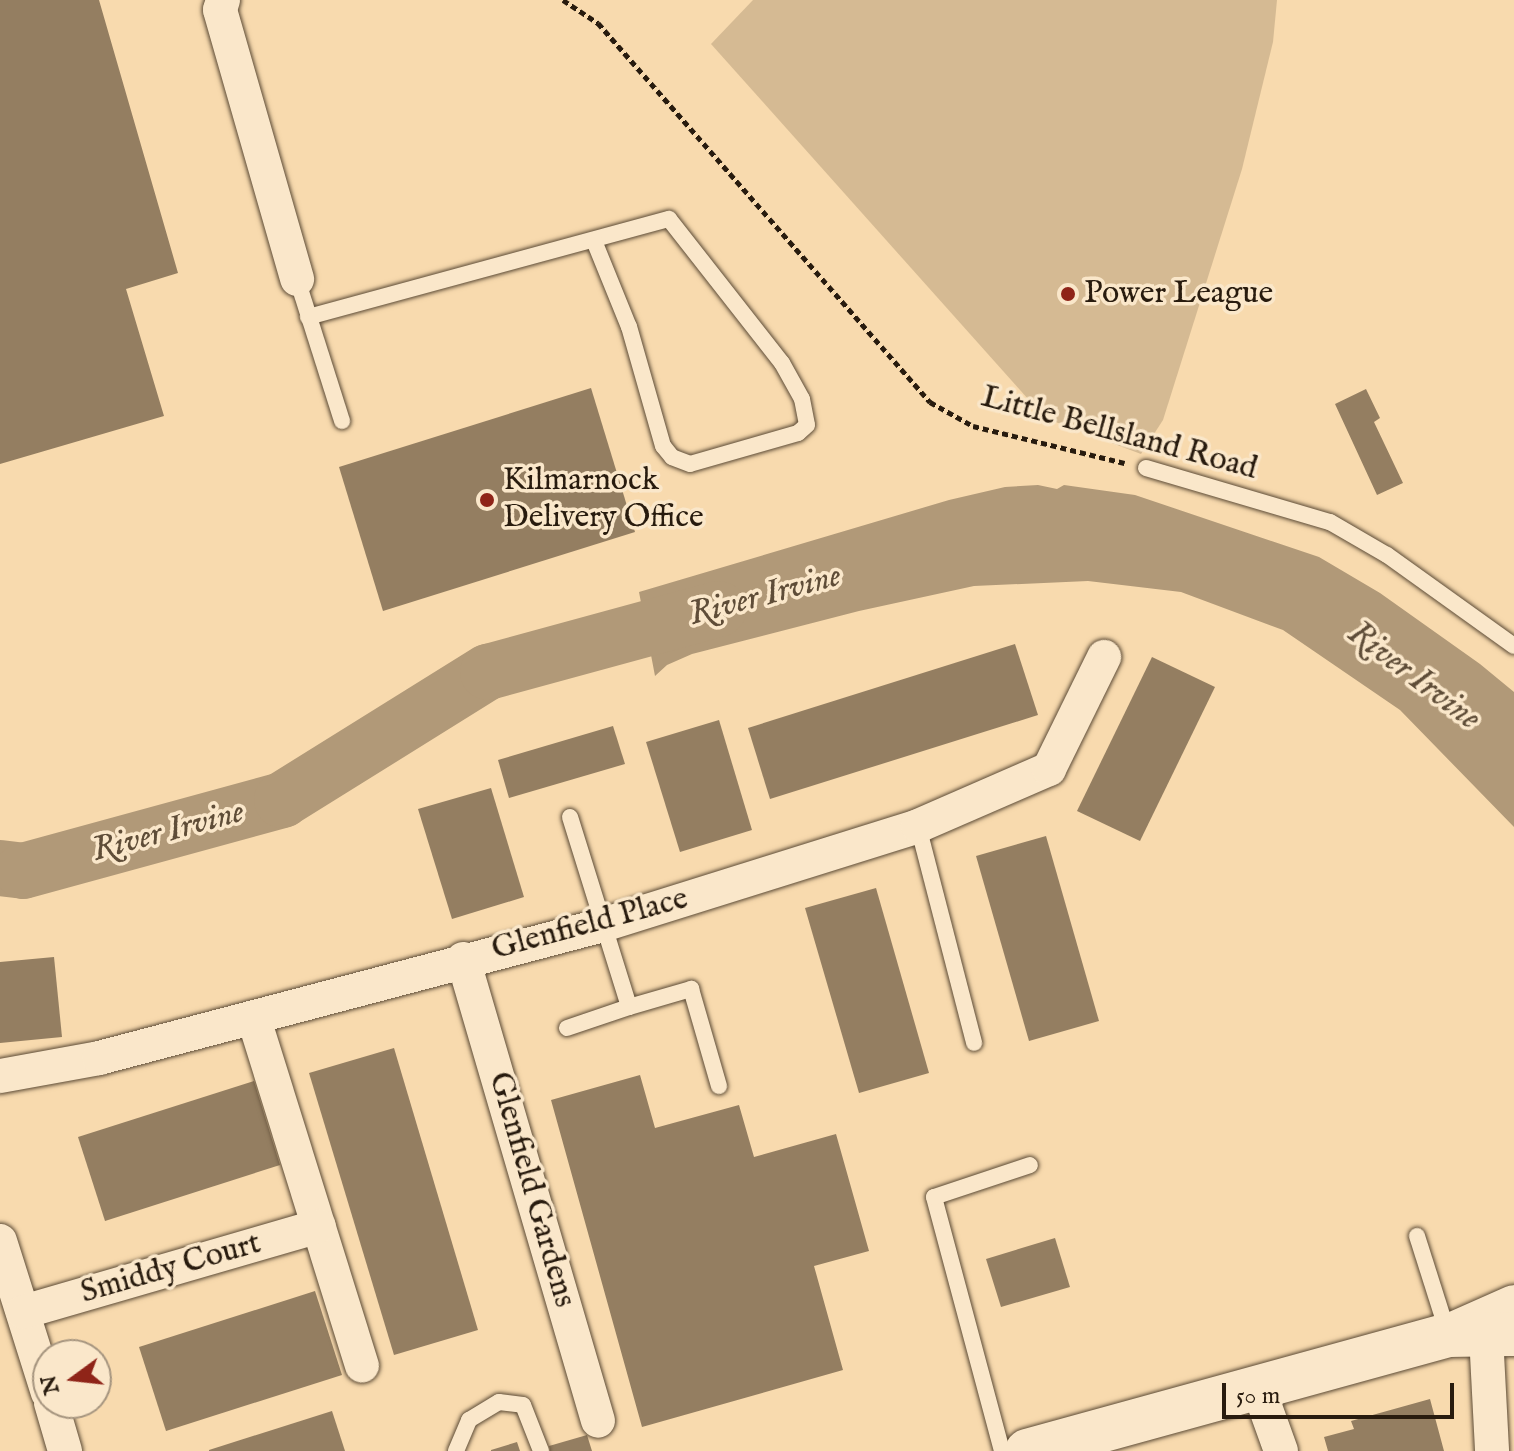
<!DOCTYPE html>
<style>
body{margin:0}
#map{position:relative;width:1514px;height:1451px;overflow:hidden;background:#f8daae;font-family:"IM FELL English",serif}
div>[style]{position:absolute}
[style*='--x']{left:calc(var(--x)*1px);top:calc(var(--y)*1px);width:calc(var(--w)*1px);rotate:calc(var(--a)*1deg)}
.green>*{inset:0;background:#d5ba93}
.water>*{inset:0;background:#b19978}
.river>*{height:56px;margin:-28px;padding:0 28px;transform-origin:28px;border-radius:28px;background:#b19978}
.building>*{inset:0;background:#947e61}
.path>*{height:5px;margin-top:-2.5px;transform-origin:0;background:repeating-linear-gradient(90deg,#281b0e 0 6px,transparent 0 10px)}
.roads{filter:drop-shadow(0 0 2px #5c4b36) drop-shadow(0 0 2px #5c4b36)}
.service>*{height:16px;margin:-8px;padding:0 8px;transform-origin:8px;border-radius:8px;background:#fae7ca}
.minor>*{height:34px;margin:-17px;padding:0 17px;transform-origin:17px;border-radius:17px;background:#fae7ca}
.tertiary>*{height:42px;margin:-21px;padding:0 21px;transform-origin:21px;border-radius:21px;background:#fae7ca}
.secondary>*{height:44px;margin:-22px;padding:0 22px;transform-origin:22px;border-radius:22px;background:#fae7ca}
.dots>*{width:22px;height:22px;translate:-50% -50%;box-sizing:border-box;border:4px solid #fae7ca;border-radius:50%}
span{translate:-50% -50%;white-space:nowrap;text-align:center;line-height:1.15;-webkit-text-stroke:7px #fae7ca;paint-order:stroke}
.poi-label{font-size:32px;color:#281b0e}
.left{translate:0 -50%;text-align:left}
.street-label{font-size:32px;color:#281b0e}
.water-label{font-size:34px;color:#5f4d38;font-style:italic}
.north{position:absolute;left:32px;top:1339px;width:80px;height:80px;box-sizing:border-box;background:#fae7ca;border:2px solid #a6957f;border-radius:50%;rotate:255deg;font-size:22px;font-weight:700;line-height:32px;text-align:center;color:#281b0e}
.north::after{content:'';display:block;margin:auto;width:28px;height:36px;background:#8f2418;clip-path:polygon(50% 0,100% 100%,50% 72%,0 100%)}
.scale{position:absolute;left:1222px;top:1383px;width:232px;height:36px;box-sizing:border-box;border:4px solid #281b0e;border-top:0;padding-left:10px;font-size:24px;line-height:28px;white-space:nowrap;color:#281b0e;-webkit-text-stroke:6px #fae7ca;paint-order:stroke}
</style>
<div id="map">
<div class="green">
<i style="clip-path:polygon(753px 0,1277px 0,1273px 42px,1242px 169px,1163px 420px,1141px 454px,1045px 418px,711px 44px)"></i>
</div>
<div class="water">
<i style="clip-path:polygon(1038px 485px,1057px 489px,1064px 485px,1135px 495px,1319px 557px,1380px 593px,1480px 664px,1514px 692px,1514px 827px,1400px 710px,1283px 630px,1181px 592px,1088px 581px,974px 586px,859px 611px,692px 654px,667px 665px,655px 676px,639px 592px,949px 500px,1005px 487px)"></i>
</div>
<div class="river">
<i style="--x:0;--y:868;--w:23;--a:7"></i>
<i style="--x:23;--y:871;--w:269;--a:-15.3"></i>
<i style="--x:282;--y:800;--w:243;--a:-31.9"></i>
<i style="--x:488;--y:672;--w:239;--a:-15.3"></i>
</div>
<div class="building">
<i style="clip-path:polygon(0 0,99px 0,178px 273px,126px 289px,164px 416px,0 464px)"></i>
<i style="clip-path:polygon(591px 388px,635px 532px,383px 611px,339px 467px)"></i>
<i style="clip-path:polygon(1366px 389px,1380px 418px,1374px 422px,1403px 483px,1377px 495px,1335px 404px)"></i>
<i style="clip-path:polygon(1015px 644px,1038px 715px,770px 799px,748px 728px)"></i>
<i style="clip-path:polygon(1152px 657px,1215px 687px,1140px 841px,1077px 811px)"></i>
<i style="clip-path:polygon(719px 720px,752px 830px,680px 852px,646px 742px)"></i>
<i style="clip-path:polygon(613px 726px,625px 764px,509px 798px,498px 760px)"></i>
<i style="clip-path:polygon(491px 788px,524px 897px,452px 919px,418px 809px)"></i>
<i style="clip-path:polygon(1046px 836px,1099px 1021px,1029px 1041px,976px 856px)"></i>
<i style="clip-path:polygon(876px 888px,929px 1073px,859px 1093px,805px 908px)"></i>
<i style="clip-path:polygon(54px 957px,62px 1037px,0 1043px,0 962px)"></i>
<i style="clip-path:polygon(394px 1048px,478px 1330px,394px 1355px,309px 1073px)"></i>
<i style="clip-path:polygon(640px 1075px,655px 1128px,739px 1105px,754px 1157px,836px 1134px,869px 1251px,814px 1266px,843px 1370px,642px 1427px,551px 1100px)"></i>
<i style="clip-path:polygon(254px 1081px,280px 1165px,105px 1221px,78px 1137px)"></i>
<i style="clip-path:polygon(1055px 1238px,1070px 1287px,1001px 1307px,986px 1259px)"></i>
<i style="clip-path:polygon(315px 1291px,342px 1375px,166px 1431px,139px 1347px)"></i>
<i style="clip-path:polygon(1430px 1399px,1444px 1451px,1328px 1451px,1324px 1437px,1354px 1429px,1351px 1421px)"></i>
<i style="clip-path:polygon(332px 1411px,345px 1451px,209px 1451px,209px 1450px)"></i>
<i style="clip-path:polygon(587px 1435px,592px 1451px,550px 1451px,549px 1446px)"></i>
<i style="clip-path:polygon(517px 1442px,520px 1451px,491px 1451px,491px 1450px)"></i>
</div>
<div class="path">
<i style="--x:563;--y:0;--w:42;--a:33.3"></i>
<i style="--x:598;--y:23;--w:504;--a:48.78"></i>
<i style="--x:930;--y:402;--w:49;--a:29.2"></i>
<i style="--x:973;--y:426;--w:156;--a:13.7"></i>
</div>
<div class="roads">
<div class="service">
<i style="--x:297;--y:279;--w:149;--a:72.4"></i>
<i style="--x:308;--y:317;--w:374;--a:-15.2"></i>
<i style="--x:669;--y:219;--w:183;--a:51.9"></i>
<i style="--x:782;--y:363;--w:41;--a:60.9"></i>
<i style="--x:802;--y:399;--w:26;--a:79"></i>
<i style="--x:807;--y:425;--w:12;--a:138"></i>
<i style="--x:798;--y:433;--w:112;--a:164"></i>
<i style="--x:690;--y:464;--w:19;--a:-159"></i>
<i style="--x:672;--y:457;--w:14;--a:-129"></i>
<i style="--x:663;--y:446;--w:124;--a:-105.9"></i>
<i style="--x:629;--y:327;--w:93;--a:-112.1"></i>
<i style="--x:1146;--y:468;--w:192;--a:16.4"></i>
<i style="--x:1330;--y:522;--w:66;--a:30.1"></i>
<i style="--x:1387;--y:555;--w:156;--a:35.6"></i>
<i style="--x:570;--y:817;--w:199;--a:72.7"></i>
<i style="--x:629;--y:1007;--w:65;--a:-16.2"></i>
<i style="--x:691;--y:989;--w:101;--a:73.9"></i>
<i style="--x:918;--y:826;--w:224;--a:75.5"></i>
<i style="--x:567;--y:1028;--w:65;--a:-18.7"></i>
<i style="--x:1417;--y:1236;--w:103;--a:72.4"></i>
<i style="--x:456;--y:1451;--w:34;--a:-67"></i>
<i style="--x:469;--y:1420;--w:35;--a:-31"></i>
<i style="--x:499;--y:1402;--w:24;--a:7"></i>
<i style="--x:523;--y:1405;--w:49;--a:68.6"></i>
<i style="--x:1002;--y:1451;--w:263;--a:-105"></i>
<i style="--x:934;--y:1197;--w:101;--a:-18.4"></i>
</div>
<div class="minor">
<i style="--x:223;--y:0;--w:10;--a:107"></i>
<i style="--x:220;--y:10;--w:280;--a:74"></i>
<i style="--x:463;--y:959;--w:481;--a:73.7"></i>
<i style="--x:254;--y:1019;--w:363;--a:72.7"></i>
<i style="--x:0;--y:1076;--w:101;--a:-10.3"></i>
<i style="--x:99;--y:1058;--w:521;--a:-14.78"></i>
<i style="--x:603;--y:925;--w:330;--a:-17.4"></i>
<i style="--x:918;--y:826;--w:143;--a:-23.5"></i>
<i style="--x:1049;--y:769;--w:125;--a:-63.8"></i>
<i style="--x:0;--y:1241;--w:159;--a:72.5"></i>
<i style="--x:23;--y:1312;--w:308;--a:-16.2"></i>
<i style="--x:1486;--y:1335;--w:116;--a:87"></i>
<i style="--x:1258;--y:1387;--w:68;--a:70.2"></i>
<i style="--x:51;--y:1403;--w:50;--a:73.7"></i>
</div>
<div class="tertiary">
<i style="--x:1449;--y:1335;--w:71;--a:-24"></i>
</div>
<div class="secondary">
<i style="--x:1027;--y:1451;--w:437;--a:-15.4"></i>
<i style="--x:1448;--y:1335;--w:66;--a:-0.9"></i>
</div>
</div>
<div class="dots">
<i style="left:1068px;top:294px;background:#8f2418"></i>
<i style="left:487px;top:500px;background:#8f2418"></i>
</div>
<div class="poi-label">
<span class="left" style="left:1084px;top:294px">Power League</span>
<span class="left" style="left:503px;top:500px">Kilmarnock<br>Delivery Office</span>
</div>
<div class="street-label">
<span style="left:1119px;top:434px;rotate:15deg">Little Bellsland Road</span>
<span style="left:590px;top:925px;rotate:-15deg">Glenfield Place</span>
<span style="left:531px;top:1190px;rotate:74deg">Glenfield Gardens</span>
<span style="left:171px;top:1269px;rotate:-16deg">Smiddy Court</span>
</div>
<div class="water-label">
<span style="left:765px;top:595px;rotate:-15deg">River Irvine</span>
<span style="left:1414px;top:676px;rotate:37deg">River Irvine</span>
<span style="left:168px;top:831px;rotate:-15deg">River Irvine</span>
</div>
<div class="north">N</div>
<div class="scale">50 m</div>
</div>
